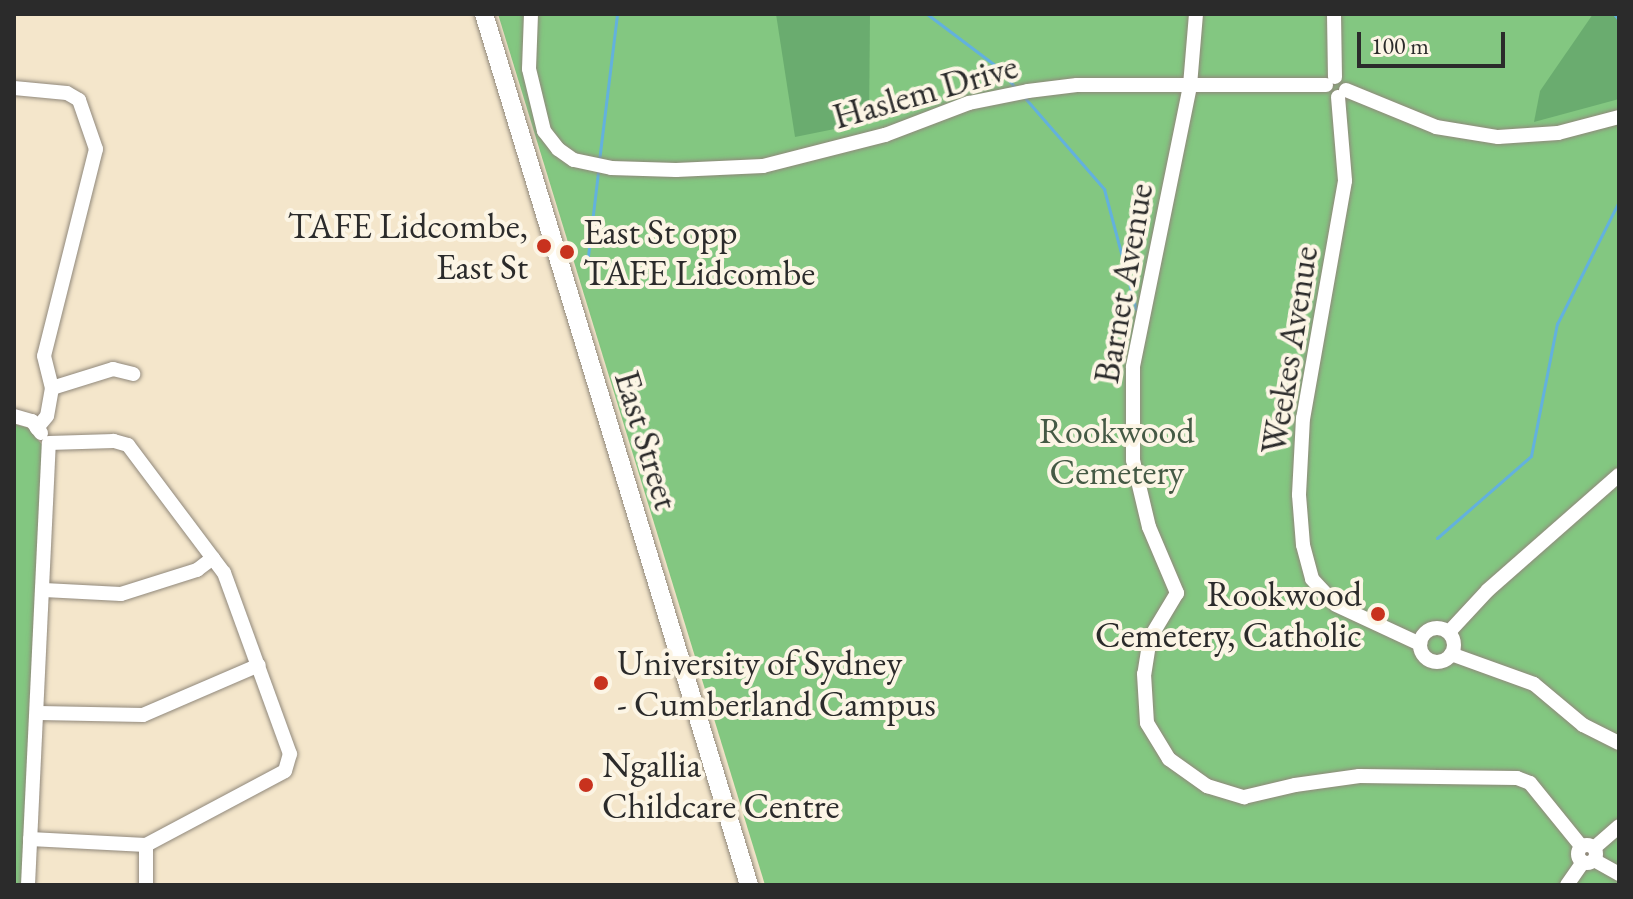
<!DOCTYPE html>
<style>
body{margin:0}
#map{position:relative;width:1633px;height:899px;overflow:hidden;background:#f4e6cb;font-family:"EB Garamond",serif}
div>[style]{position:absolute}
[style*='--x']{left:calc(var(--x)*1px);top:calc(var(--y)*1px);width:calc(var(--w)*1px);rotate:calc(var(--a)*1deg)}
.green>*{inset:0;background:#83c781}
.forest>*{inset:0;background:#6aac6f}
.stream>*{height:3px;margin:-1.5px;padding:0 1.5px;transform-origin:1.5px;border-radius:1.5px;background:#63b1dd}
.roads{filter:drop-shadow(0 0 2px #90887b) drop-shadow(0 0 2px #90887b)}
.minor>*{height:14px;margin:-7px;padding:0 7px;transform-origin:7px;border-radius:7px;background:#fff}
.minor>.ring{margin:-7px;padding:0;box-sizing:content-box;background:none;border:14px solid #fff;border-radius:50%}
.major>*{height:18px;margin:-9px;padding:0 9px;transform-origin:9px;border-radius:9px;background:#fff}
.dots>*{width:22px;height:22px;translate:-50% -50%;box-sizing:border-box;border:4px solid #fcf5e5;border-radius:50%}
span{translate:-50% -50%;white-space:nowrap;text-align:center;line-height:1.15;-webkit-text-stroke:8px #fcf5e5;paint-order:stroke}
.street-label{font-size:36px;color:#2b2b2b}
.poi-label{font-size:36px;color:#2b2b2b}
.right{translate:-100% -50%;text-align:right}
.left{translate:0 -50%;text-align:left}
.park-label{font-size:36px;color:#455a45}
.frame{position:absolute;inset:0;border:16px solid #2b2b2b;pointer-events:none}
.scale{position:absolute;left:1357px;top:32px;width:148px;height:36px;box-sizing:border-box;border:4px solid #2b2b2b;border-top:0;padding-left:10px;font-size:24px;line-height:28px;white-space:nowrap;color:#2b2b2b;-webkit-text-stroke:6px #fcf5e5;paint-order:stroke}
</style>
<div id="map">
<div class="green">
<i style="clip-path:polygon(498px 14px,1619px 14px,1619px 885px,765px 885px)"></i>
<i style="clip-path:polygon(14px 424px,29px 428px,43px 446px,22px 885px,14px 885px)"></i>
</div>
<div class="forest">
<i style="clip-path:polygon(776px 14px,870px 14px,869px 122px,795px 137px)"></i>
<i style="clip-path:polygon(1593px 14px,1619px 14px,1619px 99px,1534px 122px,1540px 91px)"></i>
</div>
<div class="stream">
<i style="--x:927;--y:14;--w:91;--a:37"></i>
<i style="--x:1000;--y:69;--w:27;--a:51"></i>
<i style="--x:1614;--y:14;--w:8;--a:50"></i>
<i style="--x:1025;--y:98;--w:121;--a:49"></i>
<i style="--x:1104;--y:189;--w:124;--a:75.1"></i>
<i style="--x:599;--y:161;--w:148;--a:-83"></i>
<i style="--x:588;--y:256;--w:85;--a:-83.2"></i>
<i style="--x:1437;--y:538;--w:125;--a:-41.1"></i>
<i style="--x:1531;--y:456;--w:135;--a:-78.9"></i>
<i style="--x:1557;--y:324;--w:138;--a:-63.2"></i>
</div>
<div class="roads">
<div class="minor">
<i style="--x:531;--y:14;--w:55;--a:92.1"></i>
<i style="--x:529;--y:69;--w:64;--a:76.4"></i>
<i style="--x:544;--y:131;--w:23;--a:52"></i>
<i style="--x:558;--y:149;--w:19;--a:35"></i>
<i style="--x:574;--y:160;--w:38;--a:12"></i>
<i style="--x:611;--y:168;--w:65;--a:1.8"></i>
<i style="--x:676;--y:170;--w:87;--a:-2.6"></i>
<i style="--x:763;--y:166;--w:126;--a:-14.3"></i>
<i style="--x:885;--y:135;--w:90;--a:-20.9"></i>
<i style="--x:969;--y:103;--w:60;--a:-11.5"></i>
<i style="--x:1028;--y:91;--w:49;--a:-7"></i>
<i style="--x:1077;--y:85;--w:249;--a:0"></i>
<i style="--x:1196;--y:14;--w:72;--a:94.8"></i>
<i style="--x:1190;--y:86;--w:287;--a:101.5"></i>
<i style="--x:1133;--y:367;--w:93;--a:90"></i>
<i style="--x:1133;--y:460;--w:69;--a:76.6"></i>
<i style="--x:1149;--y:527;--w:72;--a:67"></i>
<i style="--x:1177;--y:593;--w:52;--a:121"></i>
<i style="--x:1150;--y:638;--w:36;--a:99"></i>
<i style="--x:1144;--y:674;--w:49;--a:86.5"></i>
<i style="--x:1147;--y:723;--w:42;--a:58.6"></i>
<i style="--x:1169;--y:759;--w:47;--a:35.4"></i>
<i style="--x:1207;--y:786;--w:39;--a:17"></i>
<i style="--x:1244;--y:797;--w:52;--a:-13.2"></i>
<i style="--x:1295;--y:785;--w:65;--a:-8"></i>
<i style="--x:1359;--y:776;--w:158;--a:0.7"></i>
<i style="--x:1517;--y:778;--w:14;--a:21"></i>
<i style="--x:1530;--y:783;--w:81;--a:51"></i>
<i style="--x:1334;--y:14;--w:63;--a:89.1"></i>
<i style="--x:14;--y:88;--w:53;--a:5.4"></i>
<i style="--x:67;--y:93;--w:14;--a:30"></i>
<i style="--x:79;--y:100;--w:52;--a:70.9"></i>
<i style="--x:96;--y:149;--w:213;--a:104.1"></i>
<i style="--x:44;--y:356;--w:33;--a:76"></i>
<i style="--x:52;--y:388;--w:28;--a:100"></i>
<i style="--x:47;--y:416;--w:16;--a:130"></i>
<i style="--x:1346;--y:90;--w:97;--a:22.3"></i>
<i style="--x:1436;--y:127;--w:63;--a:9.2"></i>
<i style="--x:1498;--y:137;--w:60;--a:-3.8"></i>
<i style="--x:1558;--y:133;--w:63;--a:-14.7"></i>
<i style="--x:1338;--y:97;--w:84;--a:85.2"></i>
<i style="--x:1345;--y:181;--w:241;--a:100"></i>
<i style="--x:1303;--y:418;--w:77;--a:93"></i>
<i style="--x:1299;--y:495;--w:50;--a:85.4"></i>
<i style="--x:1303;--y:545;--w:35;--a:75"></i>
<i style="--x:1312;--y:579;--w:35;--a:47"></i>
<i style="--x:1336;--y:605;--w:93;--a:24.9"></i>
<i style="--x:52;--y:388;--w:64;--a:-17.3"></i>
<i style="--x:113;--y:369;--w:21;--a:14"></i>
<i style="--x:14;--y:416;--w:19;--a:16"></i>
<i style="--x:32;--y:421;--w:15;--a:53"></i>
<i style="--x:44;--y:590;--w:77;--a:3"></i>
<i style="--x:121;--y:594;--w:80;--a:-17.5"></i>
<i style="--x:197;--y:570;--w:20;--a:-37"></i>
<i class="ring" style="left:1420px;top:628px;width:20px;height:20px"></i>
<i style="--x:1449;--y:632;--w:57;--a:-47.1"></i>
<i style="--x:1488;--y:590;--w:174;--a:-41.3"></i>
<i style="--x:1451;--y:654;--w:88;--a:19.9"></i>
<i style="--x:1534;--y:684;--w:64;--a:39.9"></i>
<i style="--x:1583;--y:725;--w:40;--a:26.6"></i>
<i style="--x:39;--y:713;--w:104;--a:1.1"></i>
<i style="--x:143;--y:715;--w:126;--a:-23.3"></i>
<i style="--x:30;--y:839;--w:116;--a:3"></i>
<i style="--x:146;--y:845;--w:157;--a:-28"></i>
<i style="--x:285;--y:771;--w:18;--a:-74"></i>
<i style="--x:290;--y:754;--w:193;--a:-110"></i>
<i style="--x:224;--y:573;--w:160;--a:-126.9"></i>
<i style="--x:128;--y:445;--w:15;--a:-164"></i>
<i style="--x:114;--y:441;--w:65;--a:178.2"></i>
<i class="ring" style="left:1578px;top:845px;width:4px;height:4px"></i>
<i style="--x:146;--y:845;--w:40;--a:90"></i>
<i style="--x:1594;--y:848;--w:33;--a:-41"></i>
<i style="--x:1594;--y:860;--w:29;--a:29"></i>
<i style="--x:28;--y:885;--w:442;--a:-87.3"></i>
<i style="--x:1567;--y:885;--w:28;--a:-55"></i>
</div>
<div class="major">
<i style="--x:484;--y:14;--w:910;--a:73.08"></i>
</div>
</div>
<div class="dots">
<i style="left:544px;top:246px;background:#c8321e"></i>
<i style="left:567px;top:252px;background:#c8321e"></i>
<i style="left:1378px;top:614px;background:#c8321e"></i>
<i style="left:601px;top:683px;background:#c8321e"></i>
<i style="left:586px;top:785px;background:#c8321e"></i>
</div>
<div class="street-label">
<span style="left:925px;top:91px;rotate:-16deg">Haslem Drive</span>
<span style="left:1123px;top:283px;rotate:-80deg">Barnet Avenue</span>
<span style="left:1289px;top:350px;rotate:-81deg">Weekes Avenue</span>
<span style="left:647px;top:440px;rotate:73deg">East Street</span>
</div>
<div class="poi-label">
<span class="right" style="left:528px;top:246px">TAFE Lidcombe,<br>East St</span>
<span class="left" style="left:583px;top:252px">East St opp<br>TAFE Lidcombe</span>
<span class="right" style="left:1362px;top:614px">Rookwood<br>Cemetery, Catholic</span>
<span class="left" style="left:617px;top:683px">University of Sydney<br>- Cumberland Campus</span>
<span class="left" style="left:602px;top:785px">Ngallia<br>Childcare Centre</span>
</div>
<div class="park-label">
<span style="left:1117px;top:451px">Rookwood<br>Cemetery</span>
</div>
<div class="frame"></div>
<div class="scale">100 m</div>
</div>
